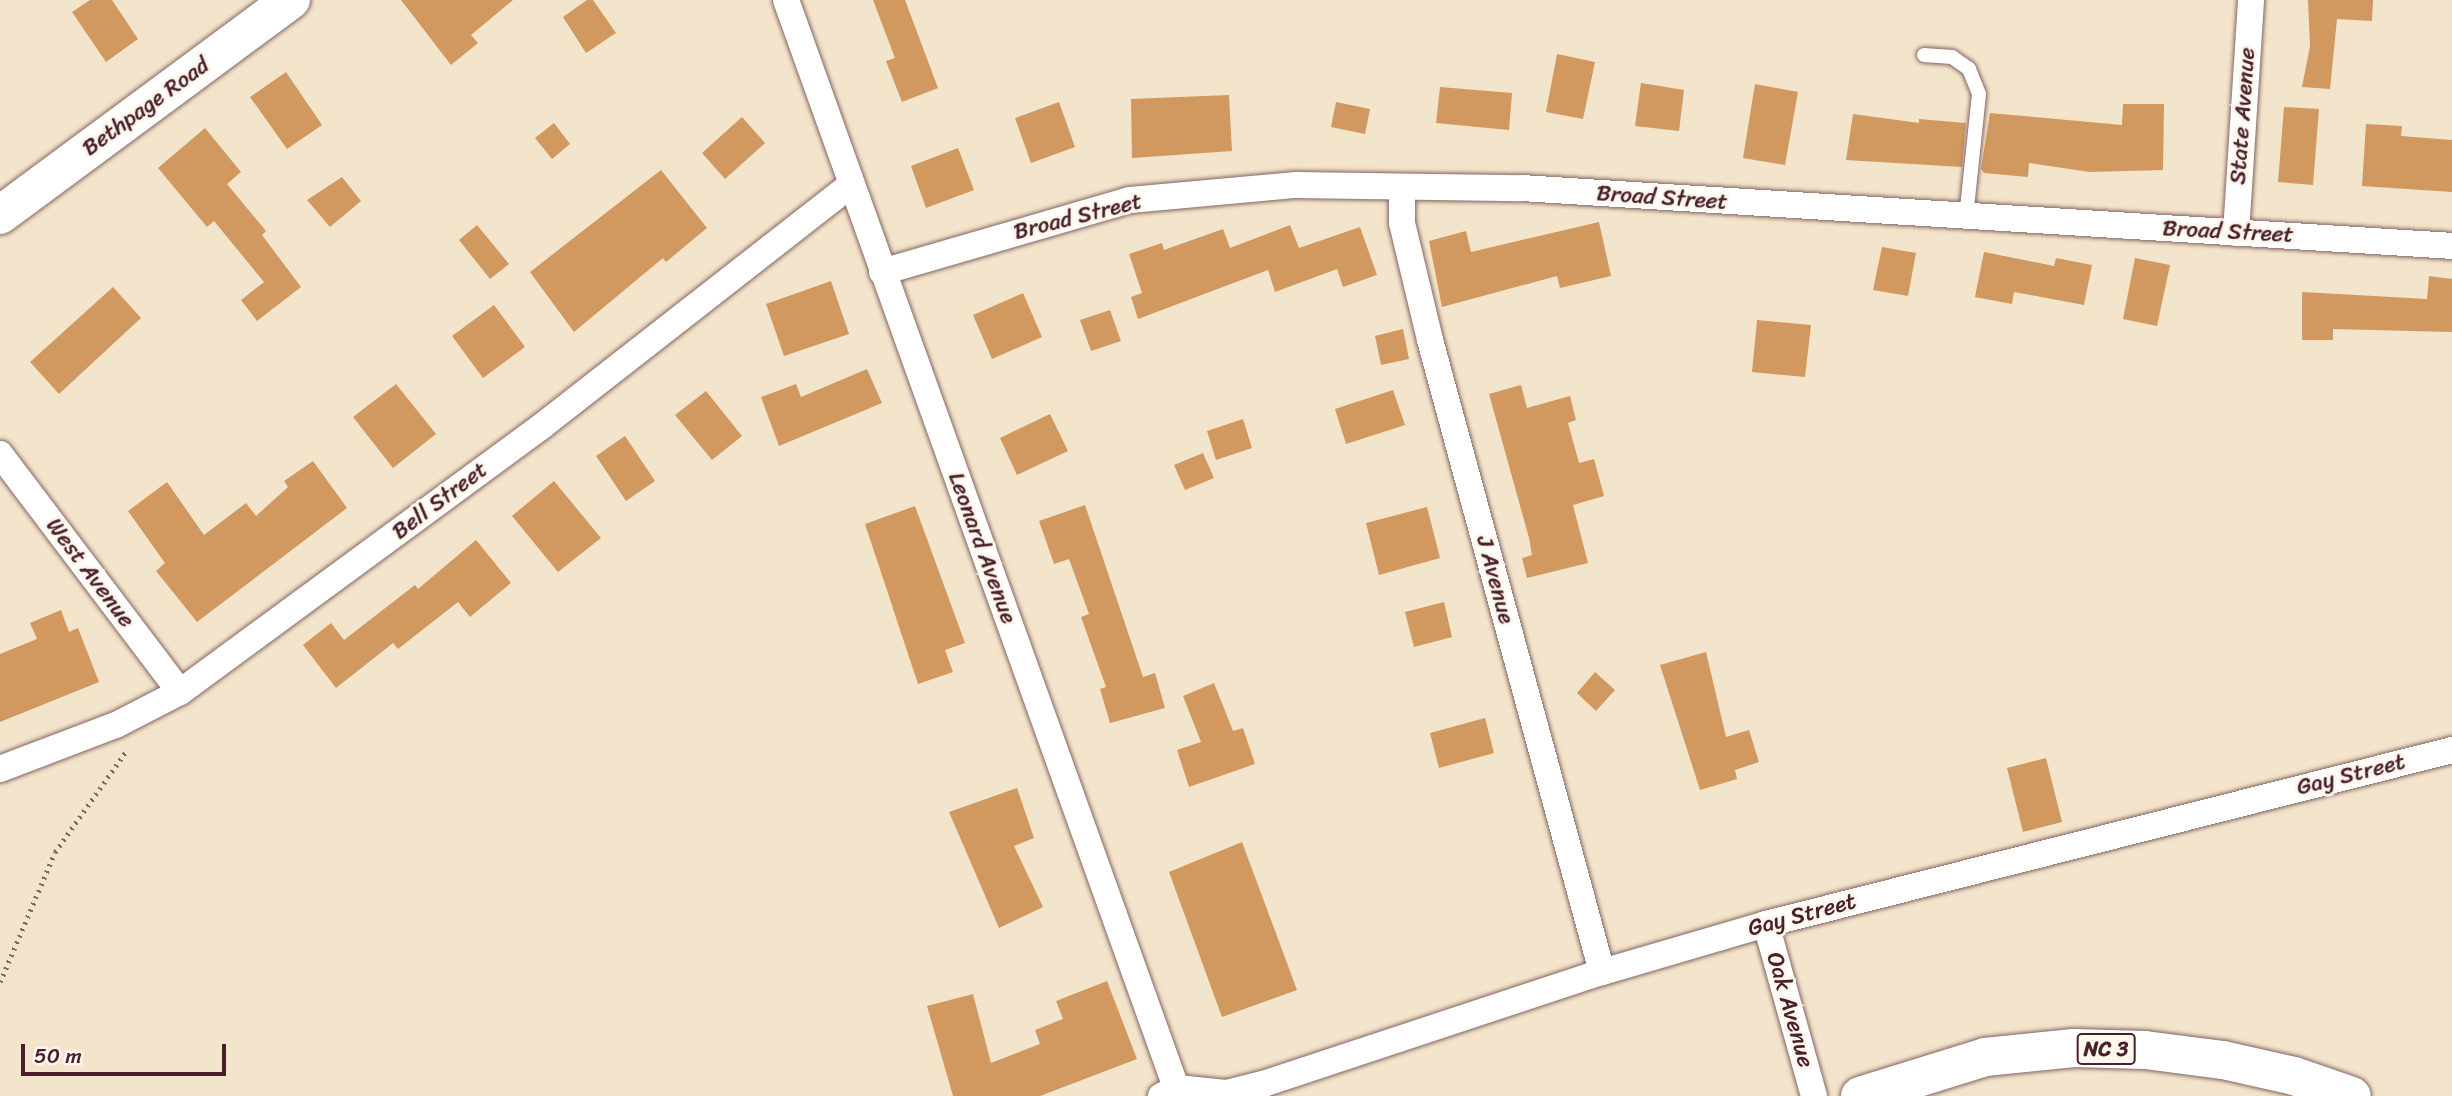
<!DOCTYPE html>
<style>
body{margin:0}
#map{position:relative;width:2452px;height:1096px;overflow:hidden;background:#f3e5cb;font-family:Sriracha,sans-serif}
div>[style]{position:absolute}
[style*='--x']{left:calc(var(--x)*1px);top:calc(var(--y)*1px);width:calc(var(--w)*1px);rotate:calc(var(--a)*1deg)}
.building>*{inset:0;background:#d1985f}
.path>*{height:4.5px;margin-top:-2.25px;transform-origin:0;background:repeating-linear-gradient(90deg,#856463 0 2px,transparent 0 7px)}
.roads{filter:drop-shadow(0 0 2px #856463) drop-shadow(0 0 2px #856463)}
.lane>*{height:14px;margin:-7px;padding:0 7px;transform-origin:7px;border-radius:7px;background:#fff}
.street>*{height:26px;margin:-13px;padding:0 13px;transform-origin:13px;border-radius:13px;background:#fff}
.secondary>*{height:38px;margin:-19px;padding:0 19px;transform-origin:19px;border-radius:19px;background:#fff}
.primary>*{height:38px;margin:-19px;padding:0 19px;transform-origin:19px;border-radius:19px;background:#fff}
span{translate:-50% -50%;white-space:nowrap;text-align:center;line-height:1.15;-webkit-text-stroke:6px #fbf7ec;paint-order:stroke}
.shield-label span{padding:2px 5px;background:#fbf7ec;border:2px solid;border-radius:5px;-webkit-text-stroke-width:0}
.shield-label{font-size:21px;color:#4a1f2b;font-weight:700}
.street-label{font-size:23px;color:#4a1f2b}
.scale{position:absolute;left:21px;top:1044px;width:205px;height:32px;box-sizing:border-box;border:4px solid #4a1f2b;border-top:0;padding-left:9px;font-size:21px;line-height:24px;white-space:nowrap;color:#4a1f2b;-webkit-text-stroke:5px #fbf7ec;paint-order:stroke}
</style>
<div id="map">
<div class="building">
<i style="clip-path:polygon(90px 0,112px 0,138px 39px,106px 62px,72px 12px)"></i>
<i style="clip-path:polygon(401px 0,513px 0,471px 35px,478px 43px,451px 65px)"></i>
<i style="clip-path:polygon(587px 0,593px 0,616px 33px,586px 53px,563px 17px)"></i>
<i style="clip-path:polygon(873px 0,905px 0,938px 88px,902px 102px,886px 61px,895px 58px)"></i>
<i style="clip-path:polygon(2308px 0,2373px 0,2372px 21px,2337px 19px,2330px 89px,2302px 87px,2310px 46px)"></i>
<i style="clip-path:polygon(1557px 54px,1595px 62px,1583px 119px,1546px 112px)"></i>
<i style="clip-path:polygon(286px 72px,322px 125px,287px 149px,250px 97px)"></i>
<i style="clip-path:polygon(1641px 83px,1684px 90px,1679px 131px,1635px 126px)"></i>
<i style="clip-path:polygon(1755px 84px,1798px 92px,1785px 165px,1743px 158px)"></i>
<i style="clip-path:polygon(1440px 87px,1512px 93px,1509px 130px,1436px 123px)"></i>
<i style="clip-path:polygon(1229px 95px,1232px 151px,1132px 158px,1131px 99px)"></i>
<i style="clip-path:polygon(1059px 102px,1075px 147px,1031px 163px,1015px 118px)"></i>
<i style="clip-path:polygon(1336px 102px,1370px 109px,1365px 134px,1331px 127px)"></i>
<i style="clip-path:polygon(2123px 104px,2164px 104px,2163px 170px,2090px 172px,2029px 163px,2028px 177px,1984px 173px,1981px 169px,1990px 113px,2122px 125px)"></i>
<i style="clip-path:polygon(2284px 107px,2319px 109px,2313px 185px,2278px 182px)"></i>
<i style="clip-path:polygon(1853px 114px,1919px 123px,1919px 119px,1966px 123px,1962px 167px,1846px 160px)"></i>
<i style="clip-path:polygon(742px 117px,765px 143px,725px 179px,702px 153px)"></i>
<i style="clip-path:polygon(554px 123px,570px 144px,552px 159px,535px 138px)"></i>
<i style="clip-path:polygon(2366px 124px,2402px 126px,2401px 136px,2452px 140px,2452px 192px,2362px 186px)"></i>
<i style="clip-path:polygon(205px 128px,241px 172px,227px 184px,266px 231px,262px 235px,301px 287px,257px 321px,241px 300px,264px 282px,214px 221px,207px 227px,158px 168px)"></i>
<i style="clip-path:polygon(958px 148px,974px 190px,926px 208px,911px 166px)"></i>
<i style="clip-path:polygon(661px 170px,707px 228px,666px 262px,663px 258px,574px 332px,530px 272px)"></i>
<i style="clip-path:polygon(342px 177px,361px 201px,330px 227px,307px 200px)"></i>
<i style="clip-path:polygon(1599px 222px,1611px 276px,1560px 288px,1557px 276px,1442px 307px,1429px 241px,1466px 231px,1471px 252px)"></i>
<i style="clip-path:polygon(477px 225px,509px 264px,490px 279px,459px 240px)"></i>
<i style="clip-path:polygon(1290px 225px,1299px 248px,1360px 227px,1377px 275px,1343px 287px,1337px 269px,1275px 292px,1268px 270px,1138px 319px,1131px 297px,1142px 293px,1129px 254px,1162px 243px,1164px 250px,1223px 229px,1230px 248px)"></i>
<i style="clip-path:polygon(1882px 247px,1916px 253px,1908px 296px,1873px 290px)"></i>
<i style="clip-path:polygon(1984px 252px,2054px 266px,2056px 258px,2092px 265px,2084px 305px,2014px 292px,2012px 304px,1975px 297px)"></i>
<i style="clip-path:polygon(2135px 258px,2170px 265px,2157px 326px,2123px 319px)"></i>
<i style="clip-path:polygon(2429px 276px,2452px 279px,2452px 332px,2333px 329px,2333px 340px,2302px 340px,2302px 292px,2427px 299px)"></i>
<i style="clip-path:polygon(831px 281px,849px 334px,784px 356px,766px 304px)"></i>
<i style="clip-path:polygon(113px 287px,141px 318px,59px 394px,30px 362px)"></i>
<i style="clip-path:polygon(1023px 293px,1042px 337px,992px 359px,973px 315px)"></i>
<i style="clip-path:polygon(494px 305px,525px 347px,483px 378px,452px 336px)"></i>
<i style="clip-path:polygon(1110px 310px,1121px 341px,1091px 351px,1080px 320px)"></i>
<i style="clip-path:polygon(1757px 320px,1811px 325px,1805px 377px,1752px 372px)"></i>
<i style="clip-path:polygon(1403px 329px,1409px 359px,1381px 365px,1375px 336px)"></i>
<i style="clip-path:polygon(867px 369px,882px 403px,779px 446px,761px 397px,796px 384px,801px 397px)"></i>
<i style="clip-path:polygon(396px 384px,436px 434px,393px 468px,353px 417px)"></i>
<i style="clip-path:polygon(1521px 385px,1527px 408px,1570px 396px,1576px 420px,1568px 423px,1579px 463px,1594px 459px,1604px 496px,1573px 505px,1588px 563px,1527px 578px,1522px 558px,1532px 555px,1529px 538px,1489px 394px)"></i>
<i style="clip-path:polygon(1393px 390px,1405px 425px,1346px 444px,1335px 409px)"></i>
<i style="clip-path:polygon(706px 391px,742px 436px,712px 460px,675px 415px)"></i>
<i style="clip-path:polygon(1050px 414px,1068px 451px,1017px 475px,1000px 438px)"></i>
<i style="clip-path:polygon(1243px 419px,1252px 448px,1216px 460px,1207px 431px)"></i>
<i style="clip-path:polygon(625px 436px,655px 481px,626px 501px,596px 456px)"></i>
<i style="clip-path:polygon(1203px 453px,1214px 478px,1185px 490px,1174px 465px)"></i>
<i style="clip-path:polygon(313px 461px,347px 508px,197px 622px,156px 571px,165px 563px,128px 511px,167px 482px,204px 535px,246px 503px,256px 516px,288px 487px,284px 481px)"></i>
<i style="clip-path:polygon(554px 481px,601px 538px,558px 572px,512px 516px)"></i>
<i style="clip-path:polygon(1085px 505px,1143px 677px,1155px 673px,1165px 708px,1110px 723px,1100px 689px,1106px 687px,1081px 617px,1089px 614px,1069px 559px,1054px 564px,1039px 521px)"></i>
<i style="clip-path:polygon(915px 506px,965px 643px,945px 650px,953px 672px,918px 684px,865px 524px)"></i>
<i style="clip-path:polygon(1427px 507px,1440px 558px,1379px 575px,1366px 523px)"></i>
<i style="clip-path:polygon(476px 540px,511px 583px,470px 617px,458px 602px,398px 649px,393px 643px,336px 688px,303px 645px,331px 623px,344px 640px,415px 585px,418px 589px)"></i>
<i style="clip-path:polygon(1444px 602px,1452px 637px,1414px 647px,1405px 612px)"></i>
<i style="clip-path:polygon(61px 610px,69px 632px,78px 628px,99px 682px,0 722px,0 654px,37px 639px,30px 623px)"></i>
<i style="clip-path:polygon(1706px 652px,1726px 737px,1749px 730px,1759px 762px,1735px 770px,1737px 779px,1700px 790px,1660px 665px)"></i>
<i style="clip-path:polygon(1595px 672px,1615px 690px,1596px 711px,1577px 693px)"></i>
<i style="clip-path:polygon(1214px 683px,1233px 731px,1243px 728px,1255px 764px,1189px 787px,1177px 750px,1201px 742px,1183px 696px)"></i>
<i style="clip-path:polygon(1485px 718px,1494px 753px,1439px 768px,1430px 733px)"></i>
<i style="clip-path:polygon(2046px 758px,2062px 822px,2023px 832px,2007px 768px)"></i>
<i style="clip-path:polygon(1017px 788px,1034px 838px,1014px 846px,1043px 907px,999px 928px,949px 812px)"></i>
<i style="clip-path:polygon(1242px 842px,1297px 990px,1222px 1017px,1169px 872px)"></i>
<i style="clip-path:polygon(1107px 981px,1137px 1059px,1040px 1096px,953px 1096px,927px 1006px,973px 994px,991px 1063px,1040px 1044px,1035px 1030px,1063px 1019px,1056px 1001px)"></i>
</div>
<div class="path">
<i style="--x:0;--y:982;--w:141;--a:-67.1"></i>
<i style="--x:55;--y:852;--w:125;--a:-54.8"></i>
</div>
<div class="roads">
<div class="lane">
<i style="--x:1924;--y:55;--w:28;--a:4"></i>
<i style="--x:1952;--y:57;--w:21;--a:35"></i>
<i style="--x:1969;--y:69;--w:27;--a:68"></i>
<i style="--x:1979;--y:94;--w:125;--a:96"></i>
</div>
<div class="street">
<i style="--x:786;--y:0;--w:1164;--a:70.27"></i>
<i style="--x:1402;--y:187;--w:36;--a:90"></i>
<i style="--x:1402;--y:223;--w:120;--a:76.5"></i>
<i style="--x:1430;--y:340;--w:655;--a:74.78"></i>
<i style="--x:2236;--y:233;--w:233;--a:-86.3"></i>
<i style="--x:882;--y:272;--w:258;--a:-16.2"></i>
<i style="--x:1130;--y:200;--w:167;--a:-5.2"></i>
<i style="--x:1296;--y:185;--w:225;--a:0.8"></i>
<i style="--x:1521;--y:188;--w:933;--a:3.56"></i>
<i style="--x:0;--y:454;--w:298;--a:52.9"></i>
<i style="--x:0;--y:769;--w:124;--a:-20.8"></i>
<i style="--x:116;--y:725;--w:72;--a:-27.3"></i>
<i style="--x:180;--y:692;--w:449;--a:-36.3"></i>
<i style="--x:542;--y:426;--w:392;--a:-38"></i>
<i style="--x:1766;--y:924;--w:179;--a:74.4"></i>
<i style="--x:1161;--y:1096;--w:18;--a:-27"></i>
<i style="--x:1177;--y:1088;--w:49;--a:5.8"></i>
<i style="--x:1226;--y:1093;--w:41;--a:-14"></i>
<i style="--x:1266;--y:1083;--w:354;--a:-18.3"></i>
<i style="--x:1602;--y:972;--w:171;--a:-16.3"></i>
<i style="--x:1766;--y:924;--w:708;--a:-14.23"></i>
</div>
<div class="secondary">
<i style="--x:0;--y:215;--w:362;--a:-36.5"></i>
</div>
<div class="primary">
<i style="--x:1860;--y:1096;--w:131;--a:-17.3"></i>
<i style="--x:1985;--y:1057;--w:89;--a:-5.8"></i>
<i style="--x:2074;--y:1048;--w:71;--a:1.6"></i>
<i style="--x:2145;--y:1050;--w:79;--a:7.3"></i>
<i style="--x:2223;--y:1060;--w:73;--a:12.7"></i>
<i style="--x:2294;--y:1076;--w:61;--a:19"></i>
</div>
</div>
<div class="shield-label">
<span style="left:2106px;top:1049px">NC 3</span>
</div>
<div class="street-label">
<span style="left:146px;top:107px;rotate:-36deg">Bethpage Road</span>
<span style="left:2243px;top:116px;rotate:-86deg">State Avenue</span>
<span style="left:1662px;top:198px;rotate:4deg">Broad Street</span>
<span style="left:1078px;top:217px;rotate:-14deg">Broad Street</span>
<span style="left:2228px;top:232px;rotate:3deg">Broad Street</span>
<span style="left:440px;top:501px;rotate:-37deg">Bell Street</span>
<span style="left:982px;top:548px;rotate:70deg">Leonard Avenue</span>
<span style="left:90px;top:573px;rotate:53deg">West Avenue</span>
<span style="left:1495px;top:580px;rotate:75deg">J Avenue</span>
<span style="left:2351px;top:775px;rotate:-14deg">Gay Street</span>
<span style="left:1802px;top:915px;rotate:-15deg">Gay Street</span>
<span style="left:1790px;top:1010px;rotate:74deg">Oak Avenue</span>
</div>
<div class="scale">50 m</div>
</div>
